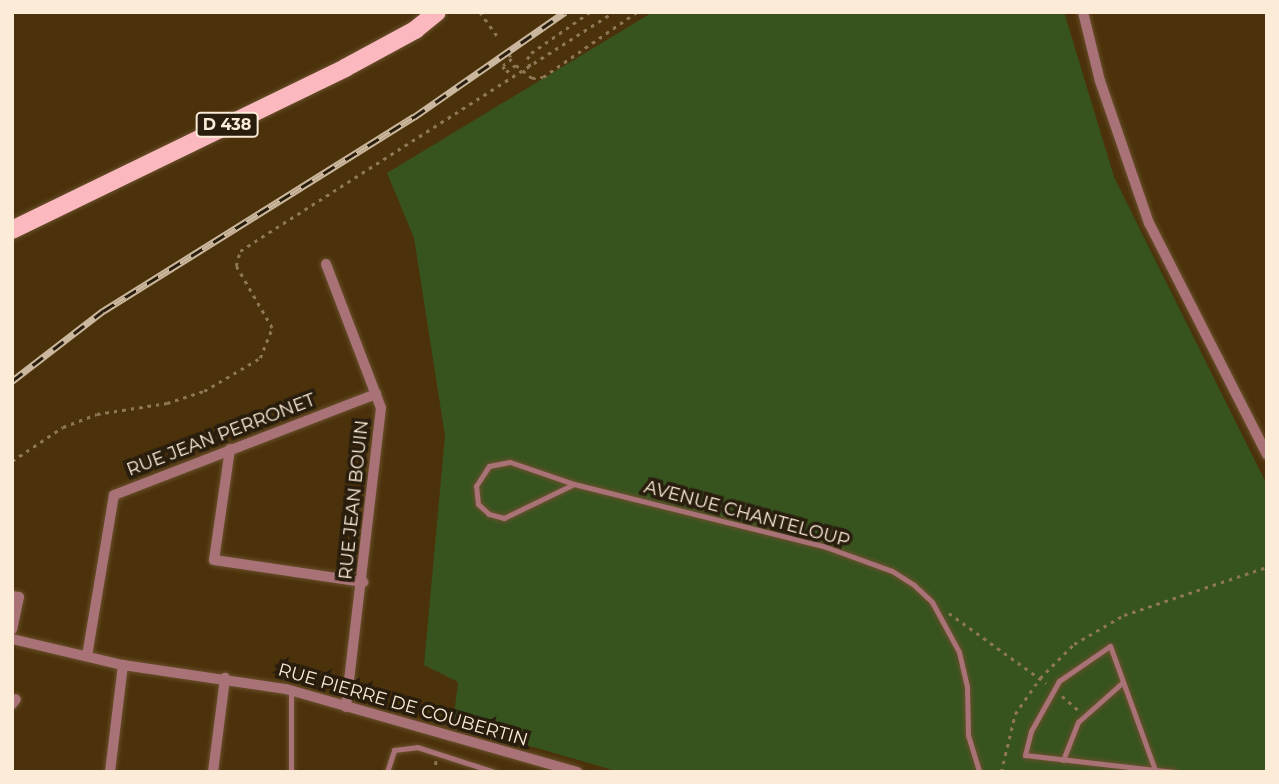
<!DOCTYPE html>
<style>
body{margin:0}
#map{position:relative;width:1279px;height:784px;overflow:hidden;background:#4c320b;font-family:Montserrat,sans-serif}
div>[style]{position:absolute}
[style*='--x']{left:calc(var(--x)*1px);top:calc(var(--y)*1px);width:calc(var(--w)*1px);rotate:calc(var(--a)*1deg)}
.green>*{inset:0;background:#37541f}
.path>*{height:2.5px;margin-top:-1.25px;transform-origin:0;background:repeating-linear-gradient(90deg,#8d7756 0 3.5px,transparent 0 8.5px)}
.roads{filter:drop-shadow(0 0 2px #68502c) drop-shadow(0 0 2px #68502c)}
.service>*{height:5px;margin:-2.5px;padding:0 2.5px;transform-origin:2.5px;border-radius:2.5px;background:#a87277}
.minor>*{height:10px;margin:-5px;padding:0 5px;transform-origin:5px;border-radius:5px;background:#a87277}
.primary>*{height:18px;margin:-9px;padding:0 9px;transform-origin:9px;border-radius:9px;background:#fbb8be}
.rail>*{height:7px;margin-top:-3.5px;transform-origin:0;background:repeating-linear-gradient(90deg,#291d0e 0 13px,#cab79d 0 26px);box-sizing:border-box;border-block:2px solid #cab79d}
span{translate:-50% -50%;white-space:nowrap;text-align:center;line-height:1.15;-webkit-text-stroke:7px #291d0e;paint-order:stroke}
.shield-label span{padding:2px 5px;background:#291d0e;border:2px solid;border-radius:5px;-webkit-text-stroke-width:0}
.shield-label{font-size:16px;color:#fcecd7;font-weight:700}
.street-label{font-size:18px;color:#fcecd7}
.frame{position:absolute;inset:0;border:14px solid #fcecd7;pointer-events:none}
</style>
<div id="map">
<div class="green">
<i style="clip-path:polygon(653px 12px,1064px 12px,1114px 177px,1267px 485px,1267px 772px,620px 772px,453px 724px,458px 682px,424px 665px,445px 436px,414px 238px,387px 173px)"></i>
</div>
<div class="path">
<i style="--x:480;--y:12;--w:32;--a:54"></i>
<i style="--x:509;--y:54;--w:6;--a:59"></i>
<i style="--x:512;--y:59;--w:11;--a:142"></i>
<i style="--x:503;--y:66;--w:7;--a:63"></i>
<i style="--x:506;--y:72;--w:12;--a:-35"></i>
<i style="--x:516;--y:65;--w:21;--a:39"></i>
<i style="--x:532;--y:78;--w:11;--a:-5"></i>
<i style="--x:543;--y:77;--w:114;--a:-34.7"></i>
<i style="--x:530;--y:67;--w:9;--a:-111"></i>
<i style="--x:527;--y:59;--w:7;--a:-56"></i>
<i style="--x:531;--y:53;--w:72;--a:-34.8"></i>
<i style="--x:12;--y:461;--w:61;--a:-33.7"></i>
<i style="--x:63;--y:427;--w:36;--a:-21"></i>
<i style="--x:97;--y:414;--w:71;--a:-8.9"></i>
<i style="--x:167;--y:403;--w:39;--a:-18"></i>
<i style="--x:204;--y:391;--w:65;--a:-30.5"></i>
<i style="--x:260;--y:358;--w:32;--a:-68"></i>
<i style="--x:272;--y:328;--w:72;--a:-120.1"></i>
<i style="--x:236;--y:266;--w:16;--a:-75"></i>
<i style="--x:240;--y:251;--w:444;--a:-32.6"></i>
<i style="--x:949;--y:613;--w:120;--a:35.8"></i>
<i style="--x:1062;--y:696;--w:21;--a:41"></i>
<i style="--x:436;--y:761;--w:11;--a:90"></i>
<i style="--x:1001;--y:772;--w:60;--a:-76.4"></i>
<i style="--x:1015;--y:714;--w:44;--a:-55.2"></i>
<i style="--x:1040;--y:678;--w:48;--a:-45"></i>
<i style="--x:1074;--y:644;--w:58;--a:-30.1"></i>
<i style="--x:1124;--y:615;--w:151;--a:-18.6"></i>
</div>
<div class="roads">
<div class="service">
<i style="--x:574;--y:484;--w:78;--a:154.1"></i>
<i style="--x:504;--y:518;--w:16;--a:-165"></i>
<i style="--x:489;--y:514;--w:15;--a:-138"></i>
<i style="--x:478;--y:504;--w:18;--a:-96"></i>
<i style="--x:476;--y:486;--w:24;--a:-57"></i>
<i style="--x:489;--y:466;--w:21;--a:-11"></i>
<i style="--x:510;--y:462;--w:68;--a:19"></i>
<i style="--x:574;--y:484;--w:260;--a:14"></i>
<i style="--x:826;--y:547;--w:70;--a:20"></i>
<i style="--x:892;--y:571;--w:26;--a:32"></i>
<i style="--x:914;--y:585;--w:25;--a:43"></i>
<i style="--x:932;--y:602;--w:57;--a:61.6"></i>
<i style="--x:959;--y:652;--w:35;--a:77"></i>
<i style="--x:967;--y:686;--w:49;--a:88.8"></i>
<i style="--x:968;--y:735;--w:39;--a:73"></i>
<i style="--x:1063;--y:760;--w:41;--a:-68.5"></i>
<i style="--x:1078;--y:722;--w:60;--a:-41.6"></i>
<i style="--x:1155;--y:770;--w:132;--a:-109.9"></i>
<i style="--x:1110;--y:646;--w:62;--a:145.5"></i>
<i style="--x:1059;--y:681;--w:57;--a:119.2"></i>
<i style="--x:1031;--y:731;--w:25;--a:104"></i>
<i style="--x:1025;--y:755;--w:131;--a:6.6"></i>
<i style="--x:1155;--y:770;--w:20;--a:6"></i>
<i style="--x:291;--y:772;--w:81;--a:-90"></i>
<i style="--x:387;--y:772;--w:23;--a:-72"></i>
<i style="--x:394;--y:750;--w:23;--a:-7"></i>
<i style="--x:417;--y:747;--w:82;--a:17.8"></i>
</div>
<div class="minor">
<i style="--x:1083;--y:12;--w:71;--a:76.2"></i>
<i style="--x:1100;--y:81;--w:150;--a:71"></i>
<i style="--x:1149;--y:223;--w:260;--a:63"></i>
<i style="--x:326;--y:264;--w:154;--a:69.1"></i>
<i style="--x:381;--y:408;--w:301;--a:96.7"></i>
<i style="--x:230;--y:449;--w:112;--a:98.2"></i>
<i style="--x:214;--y:560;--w:151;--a:8.4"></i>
<i style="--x:12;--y:596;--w:7;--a:8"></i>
<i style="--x:19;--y:597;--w:33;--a:102"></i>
<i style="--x:12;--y:639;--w:114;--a:13.2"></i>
<i style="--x:123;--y:665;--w:165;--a:8.4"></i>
<i style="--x:286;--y:689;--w:303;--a:15.9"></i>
<i style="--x:87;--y:656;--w:163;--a:-80.5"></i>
<i style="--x:114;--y:495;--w:281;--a:-21.1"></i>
<i style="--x:12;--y:704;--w:6;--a:-51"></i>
<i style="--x:110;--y:772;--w:108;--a:-83.1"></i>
<i style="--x:213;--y:772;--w:95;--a:-82.7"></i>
</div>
<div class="primary">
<i style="--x:12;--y:230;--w:370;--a:-25.9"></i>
<i style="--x:345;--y:68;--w:80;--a:-28.5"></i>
<i style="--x:415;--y:30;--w:28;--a:-39"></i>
</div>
</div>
<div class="rail">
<i style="--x:12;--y:381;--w:115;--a:-37.6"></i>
<i style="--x:103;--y:311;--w:367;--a:-32"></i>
<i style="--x:414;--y:117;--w:184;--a:-34.8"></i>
</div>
<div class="shield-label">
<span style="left:227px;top:125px">D 438</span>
</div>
<div class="street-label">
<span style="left:221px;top:435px;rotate:-21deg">RUE JEAN PERRONET</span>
<span style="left:354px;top:500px;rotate:-84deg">RUE JEAN BOUIN</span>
<span style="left:747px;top:514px;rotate:15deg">AVENUE CHANTELOUP</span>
<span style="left:403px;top:705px;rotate:16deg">RUE PIERRE DE COUBERTIN</span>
</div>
<div class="frame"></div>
</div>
